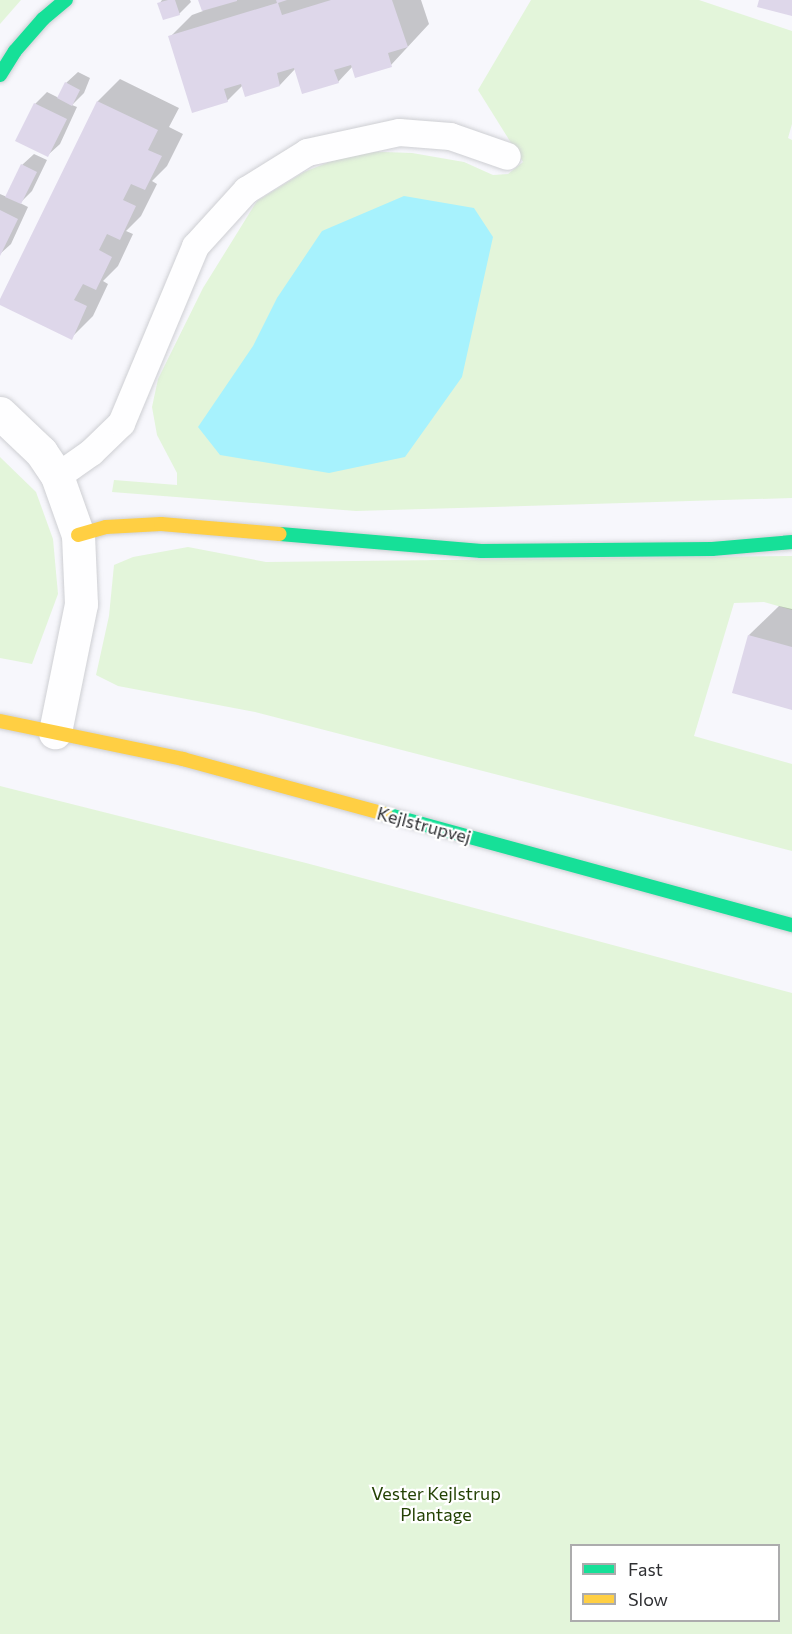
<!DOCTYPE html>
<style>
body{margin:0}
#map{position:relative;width:792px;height:1634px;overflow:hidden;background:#f7f7fc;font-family:Commissioner,sans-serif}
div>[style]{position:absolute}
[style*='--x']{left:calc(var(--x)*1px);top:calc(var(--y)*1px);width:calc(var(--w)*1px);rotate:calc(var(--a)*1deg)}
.green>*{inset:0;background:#e3f5da}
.water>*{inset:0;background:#a7f2fd}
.shadow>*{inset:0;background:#0003}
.building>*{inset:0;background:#ded7ea}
.roads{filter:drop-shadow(0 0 2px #cecfd3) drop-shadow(0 0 2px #cecfd3)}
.lane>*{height:27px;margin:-13.5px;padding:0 13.5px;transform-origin:13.5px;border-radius:13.5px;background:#fefeff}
.street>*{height:33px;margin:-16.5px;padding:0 16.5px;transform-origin:16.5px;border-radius:16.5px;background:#fefeff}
.fast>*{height:14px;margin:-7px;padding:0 7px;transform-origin:7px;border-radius:7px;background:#16e098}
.slow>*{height:14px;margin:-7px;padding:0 7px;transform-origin:7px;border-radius:7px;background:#ffcf43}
span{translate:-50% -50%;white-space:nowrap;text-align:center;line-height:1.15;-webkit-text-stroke:4.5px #fff;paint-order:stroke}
.street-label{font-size:18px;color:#2f3033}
.park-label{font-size:18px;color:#244204}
.legend{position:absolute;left:570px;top:1544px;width:210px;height:78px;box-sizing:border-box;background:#fff;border:2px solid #acacad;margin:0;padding:8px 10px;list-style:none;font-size:18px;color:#2f3033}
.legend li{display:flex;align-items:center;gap:12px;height:30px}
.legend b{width:30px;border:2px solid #acacad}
</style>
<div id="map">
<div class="green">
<i style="clip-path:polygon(0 0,21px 0,0 24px)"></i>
<i style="clip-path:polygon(531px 0,699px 0,792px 31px,792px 124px,788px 138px,792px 140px,792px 498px,356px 511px,112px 492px,114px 480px,177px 485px,177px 473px,157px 435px,152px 407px,158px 379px,203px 288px,257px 201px,304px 172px,357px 151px,412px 153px,464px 162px,493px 175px,508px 174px,523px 162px,478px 90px)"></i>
<i style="clip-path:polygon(0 457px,36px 492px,53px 539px,58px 594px,32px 664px,0 658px)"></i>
<i style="clip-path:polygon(188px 547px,266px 562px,792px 556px,792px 610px,764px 602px,734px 603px,694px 736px,792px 764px,792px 851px,255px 712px,118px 686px,96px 675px,109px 616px,114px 565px,133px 557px)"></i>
<i style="clip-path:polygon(evenodd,0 786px,306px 863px,792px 993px,792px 1634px,0 1634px,0 786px,572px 1546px,778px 1546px,778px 1620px,572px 1620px,572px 1546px)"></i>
</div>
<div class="water">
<i style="clip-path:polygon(404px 196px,474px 208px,493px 237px,462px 377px,405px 457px,329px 473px,220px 455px,198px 427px,253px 346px,277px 298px,322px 231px)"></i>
</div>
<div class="shadow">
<i style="clip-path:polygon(162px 0,190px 0,191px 2px,179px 14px,159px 4px)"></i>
<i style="clip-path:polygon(200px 0,421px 0,429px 24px,391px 65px,353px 66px,338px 82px,296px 68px,280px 85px,243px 85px,227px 101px,170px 37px,192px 15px,203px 11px)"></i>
<i style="clip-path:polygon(78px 72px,90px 78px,84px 93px,72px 105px,77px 107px,60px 144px,48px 155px,35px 104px,47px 92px,59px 98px,66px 83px)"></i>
<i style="clip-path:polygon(120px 79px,179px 108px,169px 127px,183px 134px,167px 166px,152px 181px,157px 184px,141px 216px,126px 231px,133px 234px,118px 266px,103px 281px,108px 284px,93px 316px,71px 338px,0 303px,98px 101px)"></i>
<i style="clip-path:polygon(34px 154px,47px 160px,32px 191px,20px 203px,28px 207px,11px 244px,0 254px,0 194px,7px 197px,22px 165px)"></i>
<i style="clip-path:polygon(779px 606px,792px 609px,792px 708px,749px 635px)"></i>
</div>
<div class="building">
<i style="clip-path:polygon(168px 0,175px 0,180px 15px,163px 20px,157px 3px)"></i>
<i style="clip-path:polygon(198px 0,237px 0,237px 1px,202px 11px)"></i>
<i style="clip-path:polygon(276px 0,287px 0,278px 3px,282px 15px,331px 0,392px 0,408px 47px,388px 53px,392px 67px,355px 78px,351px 65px,334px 70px,339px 83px,302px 94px,294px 68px,277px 73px,280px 86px,245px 97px,241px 84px,224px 89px,228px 102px,192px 113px,168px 36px,277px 3px)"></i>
<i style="clip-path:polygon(759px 0,792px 0,792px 16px,757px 7px)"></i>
<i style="clip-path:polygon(65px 82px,80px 90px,72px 106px,57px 98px)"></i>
<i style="clip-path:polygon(97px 101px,158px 130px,148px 150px,162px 156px,145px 190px,131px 184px,123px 200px,136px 206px,120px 240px,107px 234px,99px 250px,112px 257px,96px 290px,83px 284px,74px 300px,87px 306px,72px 340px,0 305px,0 299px)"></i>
<i style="clip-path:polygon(34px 103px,67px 119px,48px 157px,15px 141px)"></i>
<i style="clip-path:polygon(21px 164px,37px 172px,21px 204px,5px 197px)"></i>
<i style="clip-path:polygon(0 210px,18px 219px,0 256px)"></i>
<i style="clip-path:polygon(748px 635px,792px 647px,792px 710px,732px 693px)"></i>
</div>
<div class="roads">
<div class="lane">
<i style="--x:57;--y:476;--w:42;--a:-35.2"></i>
<i style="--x:91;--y:452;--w:42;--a:-44"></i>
<i style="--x:121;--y:423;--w:192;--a:-67.3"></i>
<i style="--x:195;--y:246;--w:76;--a:-47.7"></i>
<i style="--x:246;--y:190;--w:72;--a:-31.9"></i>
<i style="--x:307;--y:152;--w:94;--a:-12.3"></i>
<i style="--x:399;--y:132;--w:51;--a:4.5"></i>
<i style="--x:450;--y:136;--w:60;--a:19.3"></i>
</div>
<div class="street">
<i style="--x:0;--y:413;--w:57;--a:43.6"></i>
<i style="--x:41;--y:452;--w:29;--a:56"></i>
<i style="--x:57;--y:476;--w:63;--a:70.4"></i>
<i style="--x:78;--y:535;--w:69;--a:87.5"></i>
<i style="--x:81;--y:604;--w:131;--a:101.5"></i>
</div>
<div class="fast">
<i style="--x:0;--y:75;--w:28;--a:-58"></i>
<i style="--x:15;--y:51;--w:43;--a:-48.8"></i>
<i style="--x:43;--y:19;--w:30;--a:-40"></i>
<i style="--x:280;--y:534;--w:202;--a:4.8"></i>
<i style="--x:481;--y:551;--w:231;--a:-0.5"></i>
<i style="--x:712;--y:549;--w:80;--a:-5"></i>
<i style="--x:386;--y:814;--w:421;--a:15.3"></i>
</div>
<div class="slow">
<i style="--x:78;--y:535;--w:29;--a:-16"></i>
<i style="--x:106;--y:527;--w:55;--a:-3.1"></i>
<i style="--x:161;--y:524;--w:119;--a:4.8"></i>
<i style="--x:0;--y:721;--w:187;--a:11.7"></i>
<i style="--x:183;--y:759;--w:210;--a:15.2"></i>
</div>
</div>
<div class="street-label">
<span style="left:424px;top:825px;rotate:15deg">Kejlstrupvej</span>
</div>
<div class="park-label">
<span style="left:436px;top:1504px">Vester Kejlstrup<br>Plantage</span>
</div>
<ul class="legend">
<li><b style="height:8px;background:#16e098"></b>Fast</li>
<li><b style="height:8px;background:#ffcf43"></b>Slow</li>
</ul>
</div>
